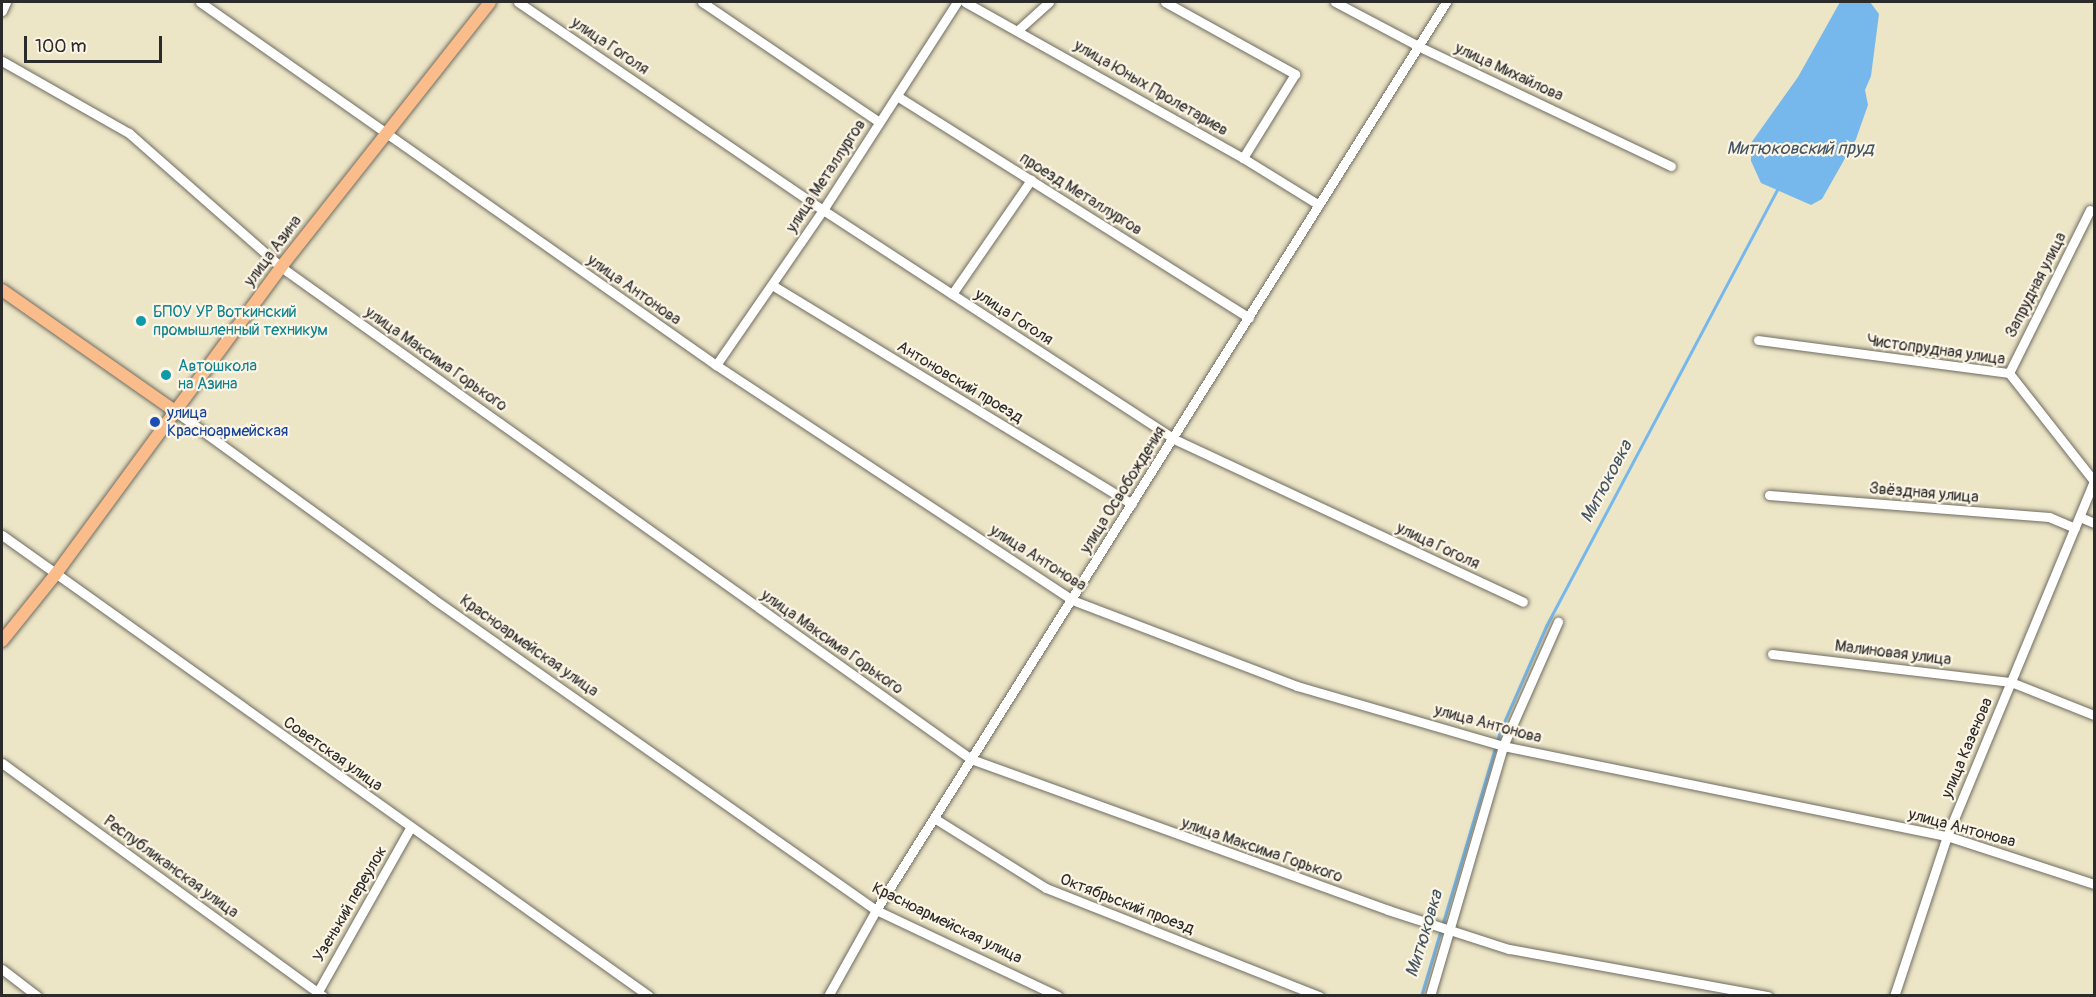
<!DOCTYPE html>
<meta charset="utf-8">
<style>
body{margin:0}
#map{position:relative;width:2096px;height:997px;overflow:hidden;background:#ece5c6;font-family:Pangolin,sans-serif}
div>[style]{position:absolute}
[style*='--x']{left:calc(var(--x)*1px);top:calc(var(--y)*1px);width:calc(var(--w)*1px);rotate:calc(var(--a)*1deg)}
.water>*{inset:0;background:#76b8eb}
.stream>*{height:3px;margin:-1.5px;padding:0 1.5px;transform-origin:1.5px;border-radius:1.5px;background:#76b8eb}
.roads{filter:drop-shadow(0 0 2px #6f6c61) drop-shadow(0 0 2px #6f6c61)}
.minor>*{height:9px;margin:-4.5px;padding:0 4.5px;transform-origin:4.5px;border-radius:4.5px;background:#fff}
.major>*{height:12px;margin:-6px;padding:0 6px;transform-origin:6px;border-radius:6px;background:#f9bc8a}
.dots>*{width:16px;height:16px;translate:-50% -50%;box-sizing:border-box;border:3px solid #fcf5e5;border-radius:50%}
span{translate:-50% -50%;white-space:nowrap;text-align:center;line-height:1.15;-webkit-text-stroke:4.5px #fcf5e5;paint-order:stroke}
.street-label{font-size:16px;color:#2b2b2b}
.culture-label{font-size:16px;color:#0d838f}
.left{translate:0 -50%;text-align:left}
.transit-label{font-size:16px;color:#164399}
.water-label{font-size:18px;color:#425565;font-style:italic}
.frame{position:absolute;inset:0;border:3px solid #2b2b2b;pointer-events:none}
.scale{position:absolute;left:24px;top:36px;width:138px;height:27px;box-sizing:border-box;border:3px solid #2b2b2b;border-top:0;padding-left:8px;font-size:18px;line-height:21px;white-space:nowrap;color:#2b2b2b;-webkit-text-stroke:4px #fcf5e5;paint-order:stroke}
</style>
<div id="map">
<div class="water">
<i style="clip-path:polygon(1840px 2px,1870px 2px,1879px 14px,1871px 76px,1865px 90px,1868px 105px,1856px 139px,1822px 199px,1811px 205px,1761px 183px,1751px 161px,1751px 143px,1798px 77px)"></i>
</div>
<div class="stream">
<i style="--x:1421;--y:996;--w:277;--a:-73.4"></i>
<i style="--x:1500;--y:731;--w:115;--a:-66.3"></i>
<i style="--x:1546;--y:626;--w:496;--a:-62.1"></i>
</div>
<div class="roads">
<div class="minor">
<i style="--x:200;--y:2;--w:631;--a:35.13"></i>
<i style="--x:716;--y:365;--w:427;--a:33.4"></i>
<i style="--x:1072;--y:600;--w:241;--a:20.9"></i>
<i style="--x:1297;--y:686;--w:215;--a:16.2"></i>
<i style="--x:1503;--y:746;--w:453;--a:11.5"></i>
<i style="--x:1947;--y:836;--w:155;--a:18.1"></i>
<i style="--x:518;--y:2;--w:369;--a:34.3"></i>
<i style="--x:823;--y:210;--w:419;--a:33.1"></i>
<i style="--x:1174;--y:439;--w:385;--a:25"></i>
<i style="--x:702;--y:2;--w:214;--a:34.1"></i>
<i style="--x:965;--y:2;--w:319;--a:29.3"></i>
<i style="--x:1243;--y:158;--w:89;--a:31.7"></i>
<i style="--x:1165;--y:2;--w:149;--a:29"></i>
<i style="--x:1295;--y:74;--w:99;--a:121.8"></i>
<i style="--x:1335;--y:2;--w:94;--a:27.9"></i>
<i style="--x:1418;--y:46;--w:280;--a:25.4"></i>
<i style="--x:2;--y:11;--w:10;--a:-66"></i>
<i style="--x:1018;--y:30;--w:42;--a:-42.1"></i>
<i style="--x:2;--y:61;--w:146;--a:29.6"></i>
<i style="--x:129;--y:133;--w:203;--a:41.4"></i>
<i style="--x:281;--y:267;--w:847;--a:35.49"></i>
<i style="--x:971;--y:759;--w:443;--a:19.9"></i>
<i style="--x:1388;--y:910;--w:127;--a:17.9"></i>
<i style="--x:1509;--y:949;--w:263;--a:10.3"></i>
<i style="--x:897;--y:96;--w:416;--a:32.2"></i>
<i style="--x:772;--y:285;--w:421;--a:31.3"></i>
<i style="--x:952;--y:294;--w:139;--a:-55.3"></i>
<i style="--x:1758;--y:340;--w:253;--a:7.5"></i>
<i style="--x:2009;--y:373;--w:137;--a:51.8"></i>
<i style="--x:2094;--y:481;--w:384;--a:112.5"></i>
<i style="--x:1947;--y:836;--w:169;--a:108.3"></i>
<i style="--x:716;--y:365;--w:188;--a:-55.4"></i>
<i style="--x:823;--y:210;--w:247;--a:-57.2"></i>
<i style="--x:2009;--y:373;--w:182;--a:-63.6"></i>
<i style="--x:175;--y:411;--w:318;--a:36"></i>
<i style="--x:432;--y:598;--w:543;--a:35.1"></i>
<i style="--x:876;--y:910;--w:201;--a:25.3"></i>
<i style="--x:1769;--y:495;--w:281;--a:4.5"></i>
<i style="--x:2049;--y:517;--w:28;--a:23"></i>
<i style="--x:2080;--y:517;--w:15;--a:23"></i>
<i style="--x:2;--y:535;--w:794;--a:35.47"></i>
<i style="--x:1772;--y:654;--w:241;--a:6.7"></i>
<i style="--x:2011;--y:682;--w:89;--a:21.7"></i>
<i style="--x:2;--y:763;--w:397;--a:36"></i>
<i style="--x:934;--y:818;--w:132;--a:32"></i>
<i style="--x:1046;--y:888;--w:294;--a:21.6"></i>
<i style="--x:2;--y:969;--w:44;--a:37.6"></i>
<i style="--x:316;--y:995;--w:192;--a:-60.6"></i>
<i style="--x:828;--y:996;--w:98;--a:-60.8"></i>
<i style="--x:876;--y:910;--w:1072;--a:-57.88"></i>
<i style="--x:1430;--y:996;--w:260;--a:-73.7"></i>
<i style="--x:1503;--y:746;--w:136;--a:-66.1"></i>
</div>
<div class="major">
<i style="--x:2;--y:290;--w:211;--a:35"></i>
<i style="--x:2;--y:641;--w:85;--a:-51.2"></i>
<i style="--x:55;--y:575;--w:382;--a:-53.7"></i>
<i style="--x:281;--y:267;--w:337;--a:-51.7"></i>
</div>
</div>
<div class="dots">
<i style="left:141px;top:321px;background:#0f9aa8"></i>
<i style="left:166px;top:375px;background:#0f9aa8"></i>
<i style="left:155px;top:422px;background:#1a4fb4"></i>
</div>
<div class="street-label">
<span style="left:610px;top:46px;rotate:34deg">улица Гоголя</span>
<span style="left:1509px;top:72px;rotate:25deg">улица Михайлова</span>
<span style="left:1151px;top:88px;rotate:30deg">улица Юных Пролетариев</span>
<span style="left:826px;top:176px;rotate:-57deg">улица Металлургов</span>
<span style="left:1081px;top:194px;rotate:32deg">проезд Металлургов</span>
<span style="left:273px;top:251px;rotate:-53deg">улица Азина</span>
<span style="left:2036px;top:285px;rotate:-63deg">Запрудная улица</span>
<span style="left:634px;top:290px;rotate:35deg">улица Антонова</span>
<span style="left:1014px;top:317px;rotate:33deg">улица Гоголя</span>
<span style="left:1936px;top:350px;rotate:8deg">Чистопрудная улица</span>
<span style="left:436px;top:359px;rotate:35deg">улица Максима Горького</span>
<span style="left:960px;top:382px;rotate:31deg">Антоновский проезд</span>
<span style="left:1123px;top:490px;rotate:-58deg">улица Освобождения</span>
<span style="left:1924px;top:493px;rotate:5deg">Звёздная улица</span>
<span style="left:1438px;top:546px;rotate:25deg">улица Гоголя</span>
<span style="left:1038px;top:558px;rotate:32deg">улица Антонова</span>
<span style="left:832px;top:642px;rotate:35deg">улица Максима Горького</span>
<span style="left:529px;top:646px;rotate:35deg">Красноармейская улица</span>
<span style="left:1893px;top:653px;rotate:7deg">Малиновая улица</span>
<span style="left:1488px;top:724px;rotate:15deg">улица Антонова</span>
<span style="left:1967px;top:748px;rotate:-67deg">улица Казенова</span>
<span style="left:333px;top:754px;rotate:35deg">Советская улица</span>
<span style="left:1962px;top:828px;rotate:15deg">улица Антонова</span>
<span style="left:1262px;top:850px;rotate:19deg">улица Максима Горького</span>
<span style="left:171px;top:867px;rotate:36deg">Республиканская улица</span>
<span style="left:350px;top:904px;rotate:-60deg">Узенький переулок</span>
<span style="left:1127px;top:904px;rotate:21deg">Октябрьский проезд</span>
<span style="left:947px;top:923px;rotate:26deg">Красноармейская улица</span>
</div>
<div class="culture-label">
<span class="left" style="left:153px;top:321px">БПОУ УР Воткинский<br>промышленный техникум</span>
<span class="left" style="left:178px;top:375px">Автошкола<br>на Азина</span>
</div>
<div class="transit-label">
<span class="left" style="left:167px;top:422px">улица<br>Красноармейская</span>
</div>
<div class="water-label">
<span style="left:1800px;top:149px">Митюковский пруд</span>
<span style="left:1607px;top:482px;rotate:-62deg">Митюковка</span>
<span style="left:1425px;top:934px;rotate:-73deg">Митюковка</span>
</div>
<div class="frame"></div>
<div class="scale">100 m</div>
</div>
